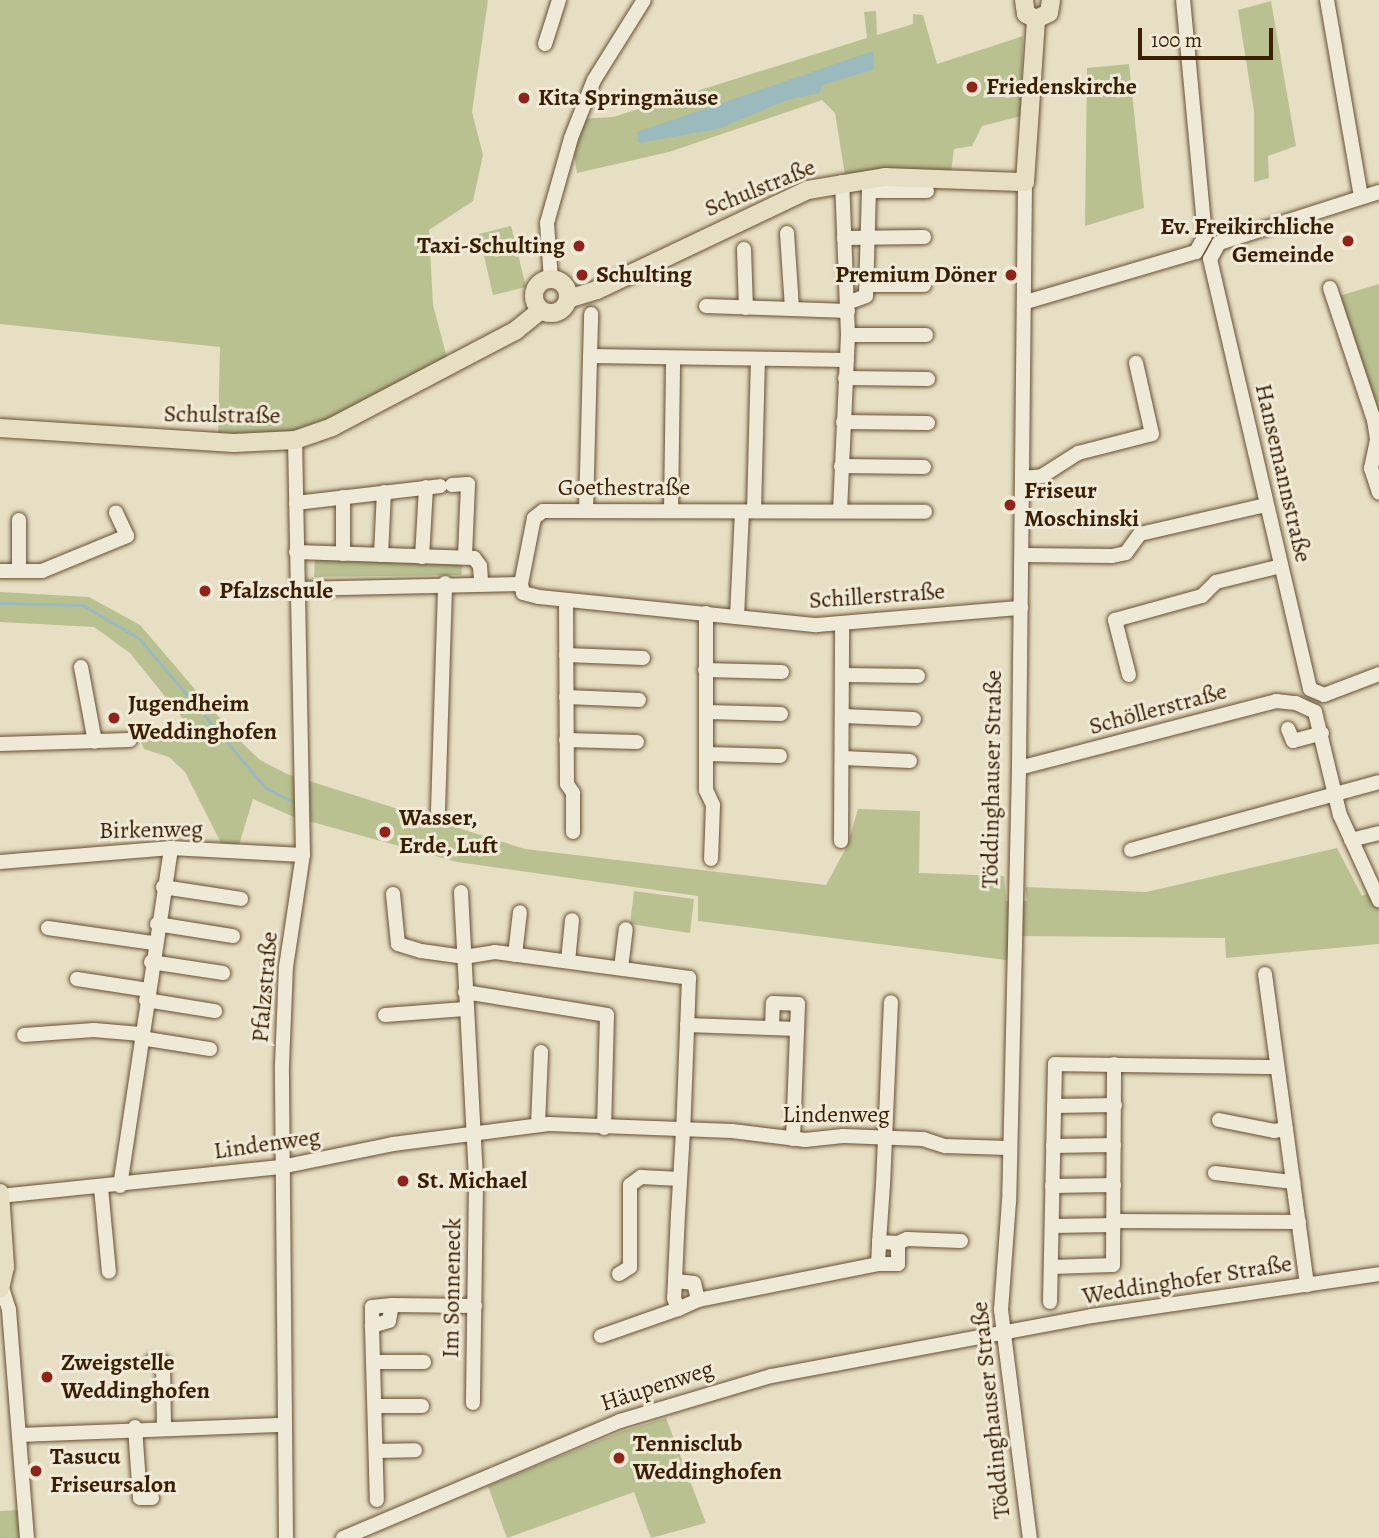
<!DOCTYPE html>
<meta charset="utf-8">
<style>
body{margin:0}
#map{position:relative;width:1379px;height:1538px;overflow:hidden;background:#e7dfc3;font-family:Alegreya,serif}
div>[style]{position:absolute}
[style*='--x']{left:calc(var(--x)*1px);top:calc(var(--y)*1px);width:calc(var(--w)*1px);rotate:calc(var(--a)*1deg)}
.green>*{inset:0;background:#b9c191}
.water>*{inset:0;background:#9bbabe}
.stream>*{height:2.5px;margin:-1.25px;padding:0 1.25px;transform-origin:1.25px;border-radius:1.25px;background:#9bbabe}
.roads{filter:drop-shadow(0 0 2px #664f32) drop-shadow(0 0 2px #664f32)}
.minor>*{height:14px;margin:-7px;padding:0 7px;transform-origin:7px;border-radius:7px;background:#efead8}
.major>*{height:18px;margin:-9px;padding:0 9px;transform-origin:9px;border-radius:9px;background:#e7dfc3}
.major>.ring{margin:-9px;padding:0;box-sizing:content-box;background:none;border:18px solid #e7dfc3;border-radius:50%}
.dots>*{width:19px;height:19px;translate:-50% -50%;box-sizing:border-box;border:4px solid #efead8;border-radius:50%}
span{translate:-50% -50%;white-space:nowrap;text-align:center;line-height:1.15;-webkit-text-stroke:6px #efead8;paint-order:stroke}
.poi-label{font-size:24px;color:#3b1f02;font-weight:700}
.left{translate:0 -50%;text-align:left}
.right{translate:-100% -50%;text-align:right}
.street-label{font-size:24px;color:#3b1f02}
.scale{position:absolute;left:1138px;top:28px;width:135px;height:32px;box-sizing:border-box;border:4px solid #3b1f02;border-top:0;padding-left:9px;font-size:21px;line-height:24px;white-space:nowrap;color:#3b1f02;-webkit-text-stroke:5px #efead8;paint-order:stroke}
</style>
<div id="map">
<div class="green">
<i style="clip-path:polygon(0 0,488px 0,472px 112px,483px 155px,473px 201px,429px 230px,433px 305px,447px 358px,299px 435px,218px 434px,220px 347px,0 324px)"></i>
<i style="clip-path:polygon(1271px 1px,1296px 146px,1268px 156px,1269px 178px,1254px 182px,1254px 111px,1238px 10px)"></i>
<i style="clip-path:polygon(876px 11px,877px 35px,913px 24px,913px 14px,923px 15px,937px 64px,1023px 36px,1021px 116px,982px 126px,972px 146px,954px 149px,951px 172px,845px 175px,835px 113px,822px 100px,669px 152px,577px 173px,572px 142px,579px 119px,613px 117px,867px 38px,864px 12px)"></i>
<i style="clip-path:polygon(1129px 64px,1144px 208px,1085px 226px,1087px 68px)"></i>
<i style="clip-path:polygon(511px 226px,526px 287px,493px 295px,479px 234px)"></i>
<i style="clip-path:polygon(1379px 284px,1379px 416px,1339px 296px)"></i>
<i style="clip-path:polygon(315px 556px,463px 561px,461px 575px,314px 577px)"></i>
<i style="clip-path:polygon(0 592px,89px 597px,140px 625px,235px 736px,260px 760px,287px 774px,525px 849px,826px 885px,847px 846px,858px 809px,920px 811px,919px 873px,1004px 876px,1006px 901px,1027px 901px,1025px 887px,1146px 892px,1337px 848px,1362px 896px,1379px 888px,1379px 944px,1226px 958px,1225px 938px,1022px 936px,1006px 960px,698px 921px,698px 896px,457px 862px,294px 817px,253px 799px,239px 845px,221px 843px,185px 772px,169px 757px,144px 749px,138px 735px,188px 725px,130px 653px,94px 627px,0 622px)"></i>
<i style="clip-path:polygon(634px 891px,694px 899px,690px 933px,630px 924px)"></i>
<i style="clip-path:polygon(666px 1418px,706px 1523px,651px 1538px,634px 1492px,507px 1538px,488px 1486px,623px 1431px)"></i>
<i style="clip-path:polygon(19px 1510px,21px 1538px,0 1538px,0 1511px)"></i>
</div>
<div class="water">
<i style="clip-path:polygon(873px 51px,874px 69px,823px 85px,819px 93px,787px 100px,718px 129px,638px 143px,637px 132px)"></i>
</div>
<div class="stream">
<i style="--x:0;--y:603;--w:83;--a:1.4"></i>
<i style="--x:83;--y:605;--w:66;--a:30.8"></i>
<i style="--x:140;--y:639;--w:195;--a:49.8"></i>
<i style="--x:266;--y:788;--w:31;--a:27"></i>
</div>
<div class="roads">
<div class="minor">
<i style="--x:1327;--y:0;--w:200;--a:80.2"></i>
<i style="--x:545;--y:44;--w:46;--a:-72.3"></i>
<i style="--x:1025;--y:182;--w:586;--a:90.59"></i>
<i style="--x:1019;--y:768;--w:433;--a:91.3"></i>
<i style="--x:1009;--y:1201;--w:109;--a:94.2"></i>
<i style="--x:1001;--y:1310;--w:230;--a:82.8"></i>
<i style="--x:1379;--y:192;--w:168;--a:162.3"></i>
<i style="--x:1219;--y:243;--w:18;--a:119"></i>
<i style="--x:1210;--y:259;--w:441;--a:76.9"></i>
<i style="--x:1310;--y:689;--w:15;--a:23"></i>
<i style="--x:1324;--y:695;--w:59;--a:-20.9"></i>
<i style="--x:787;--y:233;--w:76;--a:86.2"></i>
<i style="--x:844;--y:238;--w:80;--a:-0.7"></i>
<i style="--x:744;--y:249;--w:59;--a:88.1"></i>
<i style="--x:551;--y:280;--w:57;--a:-94"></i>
<i style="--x:547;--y:223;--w:88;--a:-74.2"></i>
<i style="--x:571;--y:138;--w:62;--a:-68.4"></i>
<i style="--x:594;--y:80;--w:94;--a:-58"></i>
<i style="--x:868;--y:285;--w:56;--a:0"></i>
<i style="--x:1330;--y:288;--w:139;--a:71.6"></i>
<i style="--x:1374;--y:420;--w:20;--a:81"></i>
<i style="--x:1377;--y:440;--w:29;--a:102"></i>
<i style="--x:1371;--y:468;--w:26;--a:72"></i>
<i style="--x:1026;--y:302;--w:177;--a:-16.4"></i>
<i style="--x:1196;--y:252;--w:18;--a:-61"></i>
<i style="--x:1205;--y:236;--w:237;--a:-95.3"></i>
<i style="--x:847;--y:303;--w:20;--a:-20"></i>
<i style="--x:866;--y:296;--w:105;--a:-88.4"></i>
<i style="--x:869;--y:191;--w:58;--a:0"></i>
<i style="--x:706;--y:306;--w:142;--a:2"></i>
<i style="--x:848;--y:335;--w:78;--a:0"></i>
<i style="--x:590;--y:356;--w:257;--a:0.9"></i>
<i style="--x:845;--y:378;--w:83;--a:0.7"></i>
<i style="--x:843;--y:422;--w:85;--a:0.7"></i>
<i style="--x:841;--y:466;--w:83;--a:0.7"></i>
<i style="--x:1024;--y:478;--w:18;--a:-6"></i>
<i style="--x:1042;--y:476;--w:43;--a:-32.6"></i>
<i style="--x:1078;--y:453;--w:76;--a:-14.4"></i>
<i style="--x:1152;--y:434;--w:73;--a:-102.7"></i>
<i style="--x:452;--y:485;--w:16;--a:-4"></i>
<i style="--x:468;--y:484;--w:73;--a:92.4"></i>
<i style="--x:296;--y:503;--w:145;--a:-6.7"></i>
<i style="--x:586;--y:511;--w:197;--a:-88.5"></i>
<i style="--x:671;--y:511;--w:152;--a:-89.2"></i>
<i style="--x:754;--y:511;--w:151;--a:-88.5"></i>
<i style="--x:840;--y:511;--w:176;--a:-87.4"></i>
<i style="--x:848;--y:335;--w:153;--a:-92.2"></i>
<i style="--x:19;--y:520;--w:51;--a:90"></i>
<i style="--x:296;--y:552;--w:178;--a:1.9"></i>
<i style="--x:474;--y:558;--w:10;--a:53"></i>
<i style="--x:480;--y:566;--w:16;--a:86"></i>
<i style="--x:343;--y:554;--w:57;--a:-90"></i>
<i style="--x:381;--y:555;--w:63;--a:-87.3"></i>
<i style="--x:1023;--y:555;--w:89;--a:0.6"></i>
<i style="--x:1112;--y:556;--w:14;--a:-12"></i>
<i style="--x:1126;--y:553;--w:24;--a:-54"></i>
<i style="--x:1140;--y:534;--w:129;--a:-13"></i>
<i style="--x:422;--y:557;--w:70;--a:-86.7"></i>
<i style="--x:0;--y:571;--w:42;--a:0"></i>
<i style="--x:42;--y:571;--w:92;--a:-22.4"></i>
<i style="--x:127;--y:536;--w:26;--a:-115"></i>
<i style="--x:521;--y:584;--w:9;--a:77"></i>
<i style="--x:523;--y:593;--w:16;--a:14"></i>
<i style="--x:539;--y:597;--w:279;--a:5.8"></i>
<i style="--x:817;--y:625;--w:205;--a:-4.8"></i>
<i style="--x:297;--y:589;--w:224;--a:-1.3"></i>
<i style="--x:521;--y:584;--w:67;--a:-78.9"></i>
<i style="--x:534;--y:518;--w:11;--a:-38"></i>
<i style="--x:543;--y:511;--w:382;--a:0.1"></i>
<i style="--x:566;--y:600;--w:184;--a:89.7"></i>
<i style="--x:567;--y:784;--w:11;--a:56"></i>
<i style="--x:573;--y:793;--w:39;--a:90"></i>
<i style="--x:706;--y:613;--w:177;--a:90"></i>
<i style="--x:706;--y:790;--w:17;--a:65"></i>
<i style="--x:713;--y:805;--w:54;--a:92.1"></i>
<i style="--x:737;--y:617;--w:105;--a:-87.3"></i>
<i style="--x:566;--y:655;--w:77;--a:2.2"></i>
<i style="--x:81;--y:667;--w:76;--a:79.4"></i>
<i style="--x:705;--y:670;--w:77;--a:1.5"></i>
<i style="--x:843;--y:675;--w:75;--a:0.8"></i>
<i style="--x:1129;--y:675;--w:57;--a:-104.3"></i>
<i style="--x:1115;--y:620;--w:90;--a:-15.4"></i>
<i style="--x:1202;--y:596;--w:20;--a:-45"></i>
<i style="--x:1216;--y:582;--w:67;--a:-13.8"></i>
<i style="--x:566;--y:697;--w:73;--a:2.4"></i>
<i style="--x:706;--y:712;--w:75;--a:1.5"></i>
<i style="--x:843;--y:716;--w:71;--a:2.4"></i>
<i style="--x:1288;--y:729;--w:13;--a:67"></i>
<i style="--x:1293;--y:741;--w:30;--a:-15"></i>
<i style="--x:566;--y:740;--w:71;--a:1.6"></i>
<i style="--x:0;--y:744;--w:130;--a:-1.8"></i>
<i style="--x:706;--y:754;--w:74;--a:1.5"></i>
<i style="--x:843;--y:758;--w:67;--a:2.6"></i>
<i style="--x:1019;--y:768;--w:266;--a:-14.6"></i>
<i style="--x:1276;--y:701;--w:20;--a:6"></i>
<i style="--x:1296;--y:703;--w:21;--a:25"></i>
<i style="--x:1315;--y:712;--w:106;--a:76.4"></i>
<i style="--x:1340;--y:815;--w:94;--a:65.4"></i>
<i style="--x:438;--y:811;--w:228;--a:-88.2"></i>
<i style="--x:1351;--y:840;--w:29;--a:-14"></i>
<i style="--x:841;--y:841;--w:216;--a:-89.7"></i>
<i style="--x:1131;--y:850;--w:257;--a:-15.3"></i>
<i style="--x:0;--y:862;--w:172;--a:-4.7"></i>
<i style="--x:171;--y:848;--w:132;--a:3"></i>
<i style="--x:163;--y:887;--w:79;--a:8.7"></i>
<i style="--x:461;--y:892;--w:291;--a:87"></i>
<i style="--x:476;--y:1183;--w:220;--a:90.8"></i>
<i style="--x:393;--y:894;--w:50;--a:84.3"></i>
<i style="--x:398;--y:944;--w:24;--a:17"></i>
<i style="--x:421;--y:951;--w:43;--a:7.9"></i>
<i style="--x:464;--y:957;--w:31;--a:-9"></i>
<i style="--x:495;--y:952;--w:196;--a:7.6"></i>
<i style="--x:689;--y:978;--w:153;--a:92.2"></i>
<i style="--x:683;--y:1131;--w:83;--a:93.4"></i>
<i style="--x:678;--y:1214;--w:67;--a:92.6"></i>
<i style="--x:675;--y:1281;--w:17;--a:93"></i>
<i style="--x:674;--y:1298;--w:12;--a:70"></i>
<i style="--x:678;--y:1309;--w:22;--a:-24"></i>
<i style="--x:698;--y:1300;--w:17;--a:-103"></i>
<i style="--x:694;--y:1283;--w:19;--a:-174"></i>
<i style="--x:157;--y:924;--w:77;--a:9"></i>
<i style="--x:48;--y:928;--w:107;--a:8.1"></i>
<i style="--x:515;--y:955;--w:43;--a:-83.4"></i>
<i style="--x:568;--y:961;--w:41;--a:-84.4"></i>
<i style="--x:151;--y:962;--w:73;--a:8.7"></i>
<i style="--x:621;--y:968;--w:39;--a:-83"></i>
<i style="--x:1265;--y:974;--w:314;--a:82.3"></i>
<i style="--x:77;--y:979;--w:72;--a:8.8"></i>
<i style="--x:465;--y:992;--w:144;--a:9.2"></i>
<i style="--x:607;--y:1015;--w:113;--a:91.5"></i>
<i style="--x:146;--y:1000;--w:70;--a:9.1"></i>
<i style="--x:385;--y:1015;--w:80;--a:-4.3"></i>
<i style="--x:687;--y:1025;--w:110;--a:2.1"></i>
<i style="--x:772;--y:1028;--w:25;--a:-88"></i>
<i style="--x:773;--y:1003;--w:25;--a:2"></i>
<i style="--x:798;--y:1004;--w:135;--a:92.1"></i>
<i style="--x:24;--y:1035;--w:70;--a:-4.1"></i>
<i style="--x:94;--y:1030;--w:47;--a:4.9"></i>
<i style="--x:141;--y:1038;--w:70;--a:9.1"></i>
<i style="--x:1054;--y:1106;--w:61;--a:-0.9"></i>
<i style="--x:1219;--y:1120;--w:56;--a:11.3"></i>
<i style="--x:1274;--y:1131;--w:12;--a:-9"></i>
<i style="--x:538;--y:1125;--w:73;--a:-87.6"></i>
<i style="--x:1053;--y:1146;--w:61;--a:-0.9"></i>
<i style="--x:1215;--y:1173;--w:79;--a:6.6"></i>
<i style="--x:120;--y:1186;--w:342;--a:-81.4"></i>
<i style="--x:1052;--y:1186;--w:62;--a:-0.9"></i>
<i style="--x:101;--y:1188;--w:84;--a:84.6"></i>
<i style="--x:0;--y:1196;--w:282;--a:-5.9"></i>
<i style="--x:281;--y:1167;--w:114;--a:-11.6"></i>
<i style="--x:393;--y:1144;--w:157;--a:-7.3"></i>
<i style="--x:549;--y:1124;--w:183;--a:2.2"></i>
<i style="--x:732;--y:1131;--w:74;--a:7"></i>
<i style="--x:805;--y:1140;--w:38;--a:-6"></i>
<i style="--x:843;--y:1136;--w:80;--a:2.1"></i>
<i style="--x:923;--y:1139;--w:23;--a:18"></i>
<i style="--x:945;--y:1146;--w:63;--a:1.8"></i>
<i style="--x:1114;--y:1221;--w:185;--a:0.3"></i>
<i style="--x:1052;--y:1226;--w:62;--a:-0.9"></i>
<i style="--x:879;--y:1242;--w:19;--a:3"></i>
<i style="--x:898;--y:1243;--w:21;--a:90"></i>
<i style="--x:898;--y:1264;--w:20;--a:180"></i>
<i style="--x:878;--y:1264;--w:22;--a:-87"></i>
<i style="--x:879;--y:1242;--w:57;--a:-86"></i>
<i style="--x:883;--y:1185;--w:183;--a:-87.5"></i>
<i style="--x:898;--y:1243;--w:10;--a:-24"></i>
<i style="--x:907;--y:1239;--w:54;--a:2.1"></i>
<i style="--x:1051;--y:1267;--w:62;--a:-1.8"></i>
<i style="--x:1113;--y:1265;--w:201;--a:-89.7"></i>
<i style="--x:619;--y:1274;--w:13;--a:-32"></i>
<i style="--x:630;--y:1267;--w:82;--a:-90"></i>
<i style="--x:630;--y:1185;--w:14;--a:-36"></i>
<i style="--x:641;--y:1177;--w:39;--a:3"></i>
<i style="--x:2;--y:1288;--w:23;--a:72"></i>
<i style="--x:9;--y:1310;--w:229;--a:85.5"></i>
<i style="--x:698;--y:1300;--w:184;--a:-11.3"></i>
<i style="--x:1050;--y:1302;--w:238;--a:-88.8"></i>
<i style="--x:1055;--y:1064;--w:222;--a:0.8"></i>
<i style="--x:392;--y:1305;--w:83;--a:0.7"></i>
<i style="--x:372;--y:1326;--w:19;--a:-90"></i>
<i style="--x:372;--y:1307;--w:20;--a:-6"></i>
<i style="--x:392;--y:1305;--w:16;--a:101"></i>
<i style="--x:389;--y:1321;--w:18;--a:164"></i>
<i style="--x:372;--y:1326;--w:174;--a:88.4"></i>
<i style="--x:601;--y:1336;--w:82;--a:-19.3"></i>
<i style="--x:151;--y:1362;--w:12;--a:0"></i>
<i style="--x:163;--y:1362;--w:64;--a:89.1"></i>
<i style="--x:373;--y:1362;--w:51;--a:0"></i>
<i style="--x:375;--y:1406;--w:47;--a:0"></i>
<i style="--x:135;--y:1427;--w:71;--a:86"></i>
<i style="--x:140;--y:1498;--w:12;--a:0"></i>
<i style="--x:19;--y:1435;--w:265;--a:-2.2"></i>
<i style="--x:376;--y:1451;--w:39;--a:-1"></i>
<i style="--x:286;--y:1538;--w:473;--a:-90.5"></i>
<i style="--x:282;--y:1065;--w:98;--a:-87.7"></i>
<i style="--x:286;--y:967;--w:113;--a:-81.4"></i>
<i style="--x:303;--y:855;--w:415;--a:-91.1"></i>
<i style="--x:343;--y:1538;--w:301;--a:-22.9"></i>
<i style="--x:620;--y:1421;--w:158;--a:-16.6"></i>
<i style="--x:771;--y:1376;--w:327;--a:-10.6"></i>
<i style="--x:1092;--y:1316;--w:290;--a:-8.3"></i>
</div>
<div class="major">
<i style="--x:1024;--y:0;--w:14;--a:82"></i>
<i style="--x:1026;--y:14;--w:11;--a:27"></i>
<i style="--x:1036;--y:19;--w:14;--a:-25"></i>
<i style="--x:1049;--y:13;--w:13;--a:-81"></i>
<i class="ring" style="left:534px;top:279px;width:16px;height:16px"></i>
<i style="--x:568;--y:299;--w:30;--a:-17"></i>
<i style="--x:597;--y:290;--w:233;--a:-25.4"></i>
<i style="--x:808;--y:190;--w:79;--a:-9.5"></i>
<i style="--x:886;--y:177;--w:139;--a:2.1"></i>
<i style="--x:1025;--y:182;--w:163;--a:-86.1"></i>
<i style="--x:0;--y:428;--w:234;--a:3.7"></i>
<i style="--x:234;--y:443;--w:61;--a:-2.8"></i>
<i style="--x:295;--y:440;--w:39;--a:-19"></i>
<i style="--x:332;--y:427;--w:207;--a:-27.7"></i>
<i style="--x:515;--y:331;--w:33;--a:-39"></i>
<i style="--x:0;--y:1193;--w:74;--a:86.1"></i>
<i style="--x:5;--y:1267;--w:22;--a:103"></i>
</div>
</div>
<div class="dots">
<i style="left:972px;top:87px;background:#8f2418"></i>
<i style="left:524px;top:98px;background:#8f2418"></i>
<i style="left:1348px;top:241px;background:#8f2418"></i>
<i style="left:579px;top:246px;background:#8f2418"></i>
<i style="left:582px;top:275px;background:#8f2418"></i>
<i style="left:1011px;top:275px;background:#8f2418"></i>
<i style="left:1010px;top:505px;background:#8f2418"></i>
<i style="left:205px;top:591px;background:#8f2418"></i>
<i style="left:114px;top:718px;background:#8f2418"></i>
<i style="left:385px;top:832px;background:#8f2418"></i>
<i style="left:403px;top:1181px;background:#8f2418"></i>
<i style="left:47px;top:1377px;background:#8f2418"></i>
<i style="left:619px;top:1458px;background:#8f2418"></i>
<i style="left:36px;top:1471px;background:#8f2418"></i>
</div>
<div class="poi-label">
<span class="left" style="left:986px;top:87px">Friedenskirche</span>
<span class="left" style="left:538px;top:98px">Kita Springmäuse</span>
<span class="right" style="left:1334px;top:241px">Ev. Freikirchliche<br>Gemeinde</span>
<span class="right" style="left:565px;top:246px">Taxi-Schulting</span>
<span class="left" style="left:596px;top:275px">Schulting</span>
<span class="right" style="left:997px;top:275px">Premium Döner</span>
<span class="left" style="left:1024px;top:505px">Friseur<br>Moschinski</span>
<span class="left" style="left:219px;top:591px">Pfalzschule</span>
<span class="left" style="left:128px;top:718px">Jugendheim<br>Weddinghofen</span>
<span class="left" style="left:399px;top:832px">Wasser,<br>Erde, Luft</span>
<span class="left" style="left:417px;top:1181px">St. Michael</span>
<span class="left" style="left:61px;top:1377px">Zweigstelle<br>Weddinghofen</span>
<span class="left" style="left:633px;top:1458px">Tennisclub<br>Weddinghofen</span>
<span class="left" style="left:50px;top:1471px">Tasucu<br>Friseursalon</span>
</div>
<div class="street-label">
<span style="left:760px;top:188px;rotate:-22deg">Schulstraße</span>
<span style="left:222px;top:415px;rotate:1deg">Schulstraße</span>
<span style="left:1283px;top:473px;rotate:77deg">Hansemannstraße</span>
<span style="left:624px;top:488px">Goethestraße</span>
<span style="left:877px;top:596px;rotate:-4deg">Schillerstraße</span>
<span style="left:1158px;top:709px;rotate:-15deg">Schöllerstraße</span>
<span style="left:992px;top:779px;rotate:-89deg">Töddinghauser Straße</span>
<span style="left:151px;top:830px;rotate:-1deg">Birkenweg</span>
<span style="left:265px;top:987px;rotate:-85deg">Pfalzstraße</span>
<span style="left:836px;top:1115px">Lindenweg</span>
<span style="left:267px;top:1144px;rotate:-8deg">Lindenweg</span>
<span style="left:1187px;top:1280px;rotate:-9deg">Weddinghofer Straße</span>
<span style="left:452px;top:1288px;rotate:-89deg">Im Sonneneck</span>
<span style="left:657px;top:1386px;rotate:-18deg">Häupenweg</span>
<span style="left:991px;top:1410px;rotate:-96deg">Töddinghauser Straße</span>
</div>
<div class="scale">100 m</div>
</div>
